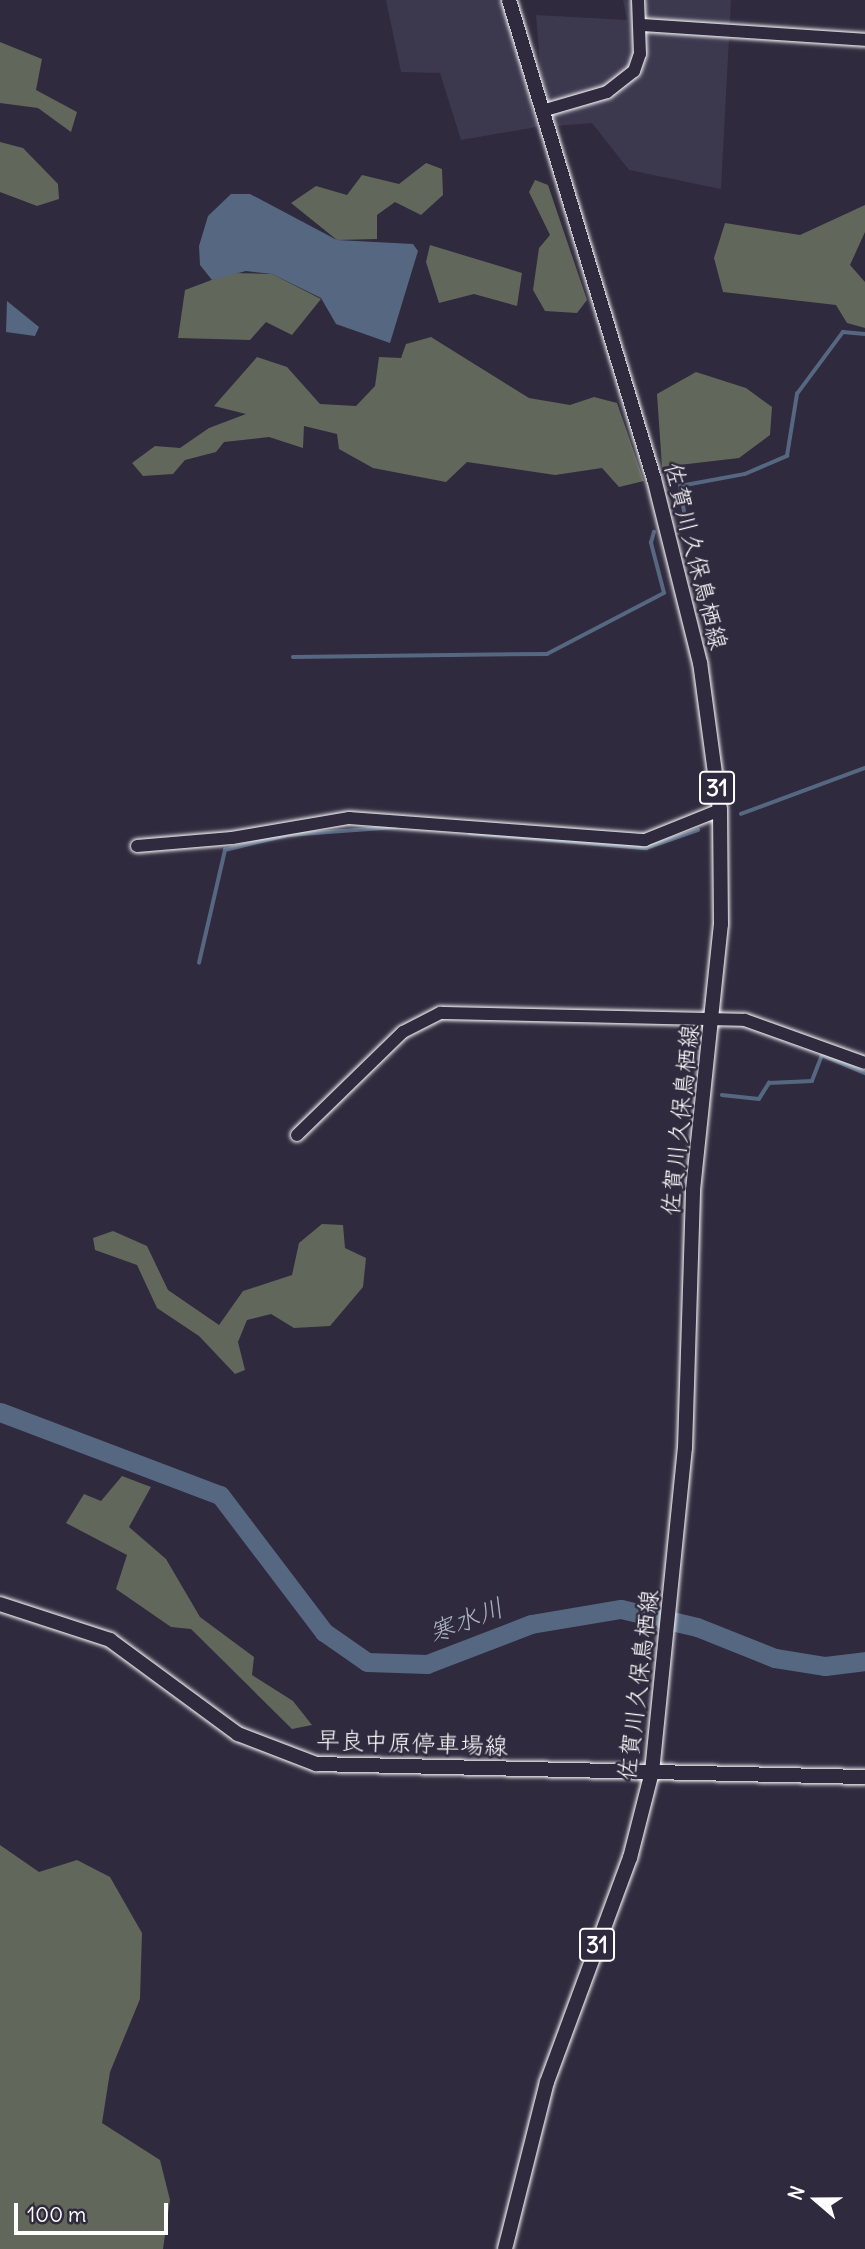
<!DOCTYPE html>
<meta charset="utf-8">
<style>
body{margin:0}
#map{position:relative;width:865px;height:2249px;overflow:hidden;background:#2f2a3d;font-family:Delius,"Klee One",sans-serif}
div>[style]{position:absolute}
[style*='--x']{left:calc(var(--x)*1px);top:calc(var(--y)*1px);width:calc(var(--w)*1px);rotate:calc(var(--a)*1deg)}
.built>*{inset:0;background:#3c394f}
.green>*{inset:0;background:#61675a}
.water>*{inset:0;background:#566781}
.stream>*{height:3.5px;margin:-1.75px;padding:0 1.75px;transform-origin:1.75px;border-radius:1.75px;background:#566781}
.river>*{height:19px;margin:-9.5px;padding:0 9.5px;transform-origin:9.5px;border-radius:9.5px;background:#566781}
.roads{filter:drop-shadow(0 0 2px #fff) drop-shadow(0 0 2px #fff)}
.tertiary>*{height:12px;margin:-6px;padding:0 6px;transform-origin:6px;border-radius:6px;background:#2f2a3d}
.secondary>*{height:14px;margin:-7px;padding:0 7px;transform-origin:7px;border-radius:7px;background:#2f2a3d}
.primary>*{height:14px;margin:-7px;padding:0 7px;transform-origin:7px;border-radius:7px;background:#2f2a3d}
span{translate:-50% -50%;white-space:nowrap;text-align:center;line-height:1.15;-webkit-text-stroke:5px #2f2a3d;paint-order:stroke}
.shield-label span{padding:2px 5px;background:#2f2a3d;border:2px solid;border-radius:5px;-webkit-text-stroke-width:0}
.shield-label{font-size:23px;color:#fff;font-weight:700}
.street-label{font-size:24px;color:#fff}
.water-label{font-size:26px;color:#aab3c0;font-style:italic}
.north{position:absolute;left:781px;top:2165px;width:70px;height:70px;-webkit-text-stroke:5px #2f2a3d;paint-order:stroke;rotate:290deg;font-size:19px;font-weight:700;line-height:28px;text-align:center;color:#fff}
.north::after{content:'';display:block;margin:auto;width:24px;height:32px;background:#fff;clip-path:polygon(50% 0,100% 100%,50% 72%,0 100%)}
.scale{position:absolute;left:14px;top:2203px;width:154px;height:32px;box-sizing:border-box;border:4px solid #fff;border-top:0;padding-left:9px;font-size:21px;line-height:24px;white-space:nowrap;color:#fff;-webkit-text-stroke:5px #2f2a3d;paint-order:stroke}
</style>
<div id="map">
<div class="built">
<i style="clip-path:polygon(386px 0,503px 0,537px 127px,461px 140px,440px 73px,401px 72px)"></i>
<i style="clip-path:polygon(623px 0,731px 0,721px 189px,629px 170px,592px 123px,556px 126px,541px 75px,536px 15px,627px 20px)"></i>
</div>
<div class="green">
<i style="clip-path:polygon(0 42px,42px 59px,36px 90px,77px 112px,71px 132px,38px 108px,0 103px)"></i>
<i style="clip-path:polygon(0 142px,23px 148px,58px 184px,59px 199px,37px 206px,0 192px)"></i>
<i style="clip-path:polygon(426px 163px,442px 169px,443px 195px,421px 215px,395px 202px,377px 215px,377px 239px,337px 240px,291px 203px,316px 186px,347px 195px,362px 175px,399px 184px)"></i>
<i style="clip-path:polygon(535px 180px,548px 185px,587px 300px,577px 313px,545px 311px,533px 290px,539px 248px,550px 235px,529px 192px)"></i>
<i style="clip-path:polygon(865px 205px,865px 232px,850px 265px,865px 282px,865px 328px,847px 323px,836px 305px,723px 292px,714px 258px,725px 223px,800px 235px)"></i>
<i style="clip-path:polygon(430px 245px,522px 273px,517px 306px,474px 294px,439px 303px,426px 262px)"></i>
<i style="clip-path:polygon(230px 273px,272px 274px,321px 299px,292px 335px,266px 322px,250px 340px,178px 338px,185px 290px)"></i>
<i style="clip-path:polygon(431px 337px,529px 398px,570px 405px,594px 397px,617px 403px,644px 481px,619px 487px,602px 468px,555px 475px,467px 462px,446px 482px,373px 468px,339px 449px,337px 434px,304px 426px,303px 448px,269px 437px,224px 442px,216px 452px,185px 460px,173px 474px,143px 476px,132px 463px,155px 446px,180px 448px,209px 428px,246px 414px,214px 406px,257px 357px,287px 367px,320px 404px,356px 406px,375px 386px,379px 357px,401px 358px,406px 344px)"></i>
<i style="clip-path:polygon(696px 372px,746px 388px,772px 407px,770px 435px,739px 458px,662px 467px,657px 394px)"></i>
<i style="clip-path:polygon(322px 1224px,343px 1225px,345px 1248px,366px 1258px,363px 1287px,330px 1326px,294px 1328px,271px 1314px,247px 1320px,238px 1342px,245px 1370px,235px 1374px,199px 1336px,157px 1308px,137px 1265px,95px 1250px,93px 1238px,113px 1231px,147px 1246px,168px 1290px,219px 1325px,243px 1291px,292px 1275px,299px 1243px)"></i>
<i style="clip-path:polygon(122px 1476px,151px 1487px,129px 1527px,166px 1559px,200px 1617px,254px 1657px,252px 1675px,293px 1701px,312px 1725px,292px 1729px,191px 1629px,171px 1627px,116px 1589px,127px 1555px,66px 1523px,84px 1494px,101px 1501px)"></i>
<i style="clip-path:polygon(0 1845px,39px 1872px,77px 1860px,110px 1877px,142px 1933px,140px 1999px,110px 2072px,102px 2123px,160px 2160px,170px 2200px,163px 2249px,0 2249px)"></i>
</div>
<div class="water">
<i style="clip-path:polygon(231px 194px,250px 194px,337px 240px,413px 244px,418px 251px,390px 343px,336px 324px,321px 298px,272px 274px,246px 271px,212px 280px,200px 265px,199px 246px,208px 216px)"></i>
<i style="clip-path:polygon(7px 301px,39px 327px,35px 336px,6px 332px)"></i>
</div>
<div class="stream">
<i style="--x:680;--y:527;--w:10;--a:-61"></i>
<i style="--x:685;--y:518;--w:32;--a:-99"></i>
<i style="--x:680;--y:486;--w:66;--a:-10.5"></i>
<i style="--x:745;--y:474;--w:46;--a:-23.2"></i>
<i style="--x:787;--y:456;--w:63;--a:-80.8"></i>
<i style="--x:797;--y:394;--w:77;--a:-53.4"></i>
<i style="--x:843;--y:332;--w:22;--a:5"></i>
<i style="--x:293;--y:657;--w:254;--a:-0.7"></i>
<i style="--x:547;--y:654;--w:132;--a:-27.5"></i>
<i style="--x:664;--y:593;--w:52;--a:-104.6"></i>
<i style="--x:651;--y:543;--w:11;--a:-75"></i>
<i style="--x:741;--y:814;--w:132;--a:-20.4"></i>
<i style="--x:470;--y:833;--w:177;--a:4.9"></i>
<i style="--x:646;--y:848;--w:55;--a:-19.1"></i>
<i style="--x:199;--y:963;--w:116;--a:-77"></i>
<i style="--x:225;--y:850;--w:65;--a:-13.4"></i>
<i style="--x:288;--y:835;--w:108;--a:-4.2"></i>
<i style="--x:722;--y:1095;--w:37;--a:6"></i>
<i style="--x:759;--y:1099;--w:19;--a:-58"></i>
<i style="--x:769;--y:1083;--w:43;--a:-2.7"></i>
<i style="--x:812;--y:1081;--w:28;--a:-69"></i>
<i style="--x:822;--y:1055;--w:47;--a:22.7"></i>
</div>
<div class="river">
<i style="--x:0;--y:1412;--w:235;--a:20.7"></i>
<i style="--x:220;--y:1495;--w:172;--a:52.8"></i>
<i style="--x:324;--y:1632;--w:52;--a:34.9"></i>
<i style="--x:367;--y:1662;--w:60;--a:1.9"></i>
<i style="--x:427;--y:1664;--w:111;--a:-21"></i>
<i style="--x:531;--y:1624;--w:91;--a:-9.5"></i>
<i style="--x:621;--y:1609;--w:78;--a:13.3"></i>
<i style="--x:697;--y:1627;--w:84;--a:21.7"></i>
<i style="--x:775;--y:1658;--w:51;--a:9.1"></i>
<i style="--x:825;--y:1666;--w:40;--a:-7.1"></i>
</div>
<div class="roads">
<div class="tertiary">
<i style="--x:641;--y:25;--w:225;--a:3.8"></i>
<i style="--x:542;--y:111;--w:68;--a:-16.3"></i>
<i style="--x:607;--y:92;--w:34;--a:-38"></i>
<i style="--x:634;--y:71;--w:18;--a:-71"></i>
<i style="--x:640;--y:54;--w:54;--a:-92.1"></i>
<i style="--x:137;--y:846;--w:95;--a:-4.8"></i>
<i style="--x:232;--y:838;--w:119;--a:-9.7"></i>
<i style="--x:349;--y:818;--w:297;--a:4.3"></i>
<i style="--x:645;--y:840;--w:81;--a:-21.8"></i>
<i style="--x:297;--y:1135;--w:148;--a:-44.2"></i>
<i style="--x:403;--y:1032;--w:42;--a:-27.2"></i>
<i style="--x:440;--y:1013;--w:305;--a:1.3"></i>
<i style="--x:745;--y:1020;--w:127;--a:19.7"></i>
</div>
<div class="secondary">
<i style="--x:0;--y:1604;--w:116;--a:18.1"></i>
<i style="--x:110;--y:1640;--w:159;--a:36.3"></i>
<i style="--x:238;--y:1734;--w:84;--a:21"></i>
<i style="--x:316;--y:1764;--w:549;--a:1.36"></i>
</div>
<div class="primary">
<i style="--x:505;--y:2249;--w:172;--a:-75.9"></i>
<i style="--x:547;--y:2082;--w:239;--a:-69.7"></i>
<i style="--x:630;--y:1858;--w:89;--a:-75.7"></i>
<i style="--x:652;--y:1772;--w:326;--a:-84.2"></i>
<i style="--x:685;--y:1448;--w:258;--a:-88.2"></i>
<i style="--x:693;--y:1190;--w:267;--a:-84"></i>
<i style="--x:721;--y:924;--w:114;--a:-90.5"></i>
<i style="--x:720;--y:810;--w:148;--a:-97.7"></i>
<i style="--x:700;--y:663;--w:190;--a:-104"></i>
<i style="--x:654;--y:479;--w:500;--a:-106.84"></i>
</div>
</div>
<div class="shield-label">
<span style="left:717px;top:788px">31</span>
<span style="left:597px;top:1945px">31</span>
</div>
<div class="street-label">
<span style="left:696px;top:556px;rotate:76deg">佐賀川久保鳥栖線</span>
<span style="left:680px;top:1120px;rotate:-84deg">佐賀川久保鳥栖線</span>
<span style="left:638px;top:1685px;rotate:-83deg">佐賀川久保鳥栖線</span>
<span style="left:412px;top:1743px;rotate:2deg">早良中原停車場線</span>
</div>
<div class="water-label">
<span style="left:466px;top:1620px;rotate:-21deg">寒水川</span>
</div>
<div class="north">N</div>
<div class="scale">100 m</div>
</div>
